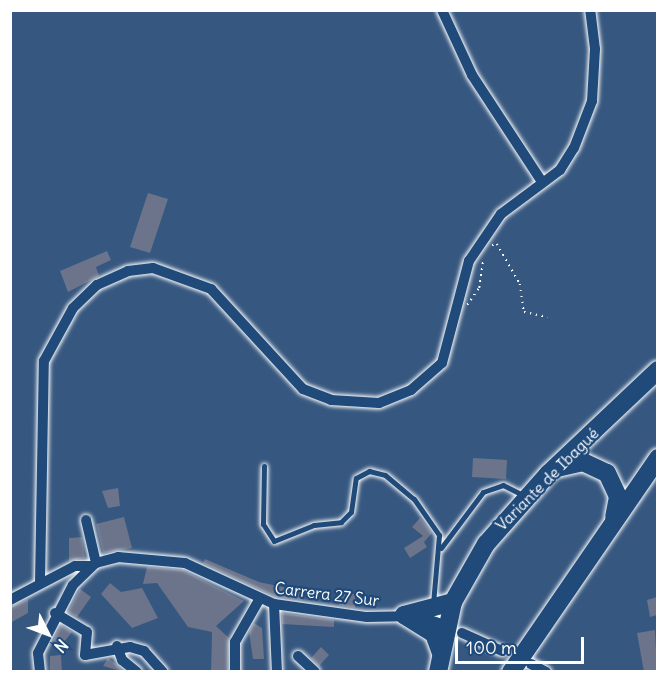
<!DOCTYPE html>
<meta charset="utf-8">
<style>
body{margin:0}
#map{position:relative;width:668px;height:682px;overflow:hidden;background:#36577f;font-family:Delius,sans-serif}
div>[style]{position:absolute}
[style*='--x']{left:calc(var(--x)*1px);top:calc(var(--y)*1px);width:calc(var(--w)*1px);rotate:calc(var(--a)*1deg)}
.building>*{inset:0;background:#6b748b}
.path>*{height:1.5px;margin-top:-0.75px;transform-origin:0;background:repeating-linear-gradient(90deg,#fff 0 1.5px,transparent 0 6px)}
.roads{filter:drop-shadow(0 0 2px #fff) drop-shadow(0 0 2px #fff)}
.service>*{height:5px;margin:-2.5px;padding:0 2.5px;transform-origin:2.5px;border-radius:2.5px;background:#1f4a7a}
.minor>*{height:10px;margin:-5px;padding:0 5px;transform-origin:5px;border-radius:5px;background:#1f4a7a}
.trunk>*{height:18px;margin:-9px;padding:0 9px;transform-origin:9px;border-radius:9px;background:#1f4a7a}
span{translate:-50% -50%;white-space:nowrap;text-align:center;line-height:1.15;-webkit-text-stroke:4.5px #1f4a7a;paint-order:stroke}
.street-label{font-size:16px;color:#fff}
.frame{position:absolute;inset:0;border:12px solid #fff;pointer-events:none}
.north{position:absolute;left:18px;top:604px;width:60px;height:60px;-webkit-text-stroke:4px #1f4a7a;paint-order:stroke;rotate:132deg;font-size:16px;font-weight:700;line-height:24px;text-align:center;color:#fff}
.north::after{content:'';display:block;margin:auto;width:21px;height:27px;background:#fff;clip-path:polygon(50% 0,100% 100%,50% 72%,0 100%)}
.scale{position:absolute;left:455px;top:637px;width:129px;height:27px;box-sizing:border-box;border:3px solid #fff;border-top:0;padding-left:8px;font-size:18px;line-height:21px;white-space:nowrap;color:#fff;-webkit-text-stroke:4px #1f4a7a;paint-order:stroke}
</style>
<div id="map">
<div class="building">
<i style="clip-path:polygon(148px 193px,168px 199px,150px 253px,130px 247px)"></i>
<i style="clip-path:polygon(107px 251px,111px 260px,96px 267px,99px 276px,68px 292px,60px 271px)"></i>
<i style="clip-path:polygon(473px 458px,507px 460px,506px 479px,472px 477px)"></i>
<i style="clip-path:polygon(118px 488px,120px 506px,108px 508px,102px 491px)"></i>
<i style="clip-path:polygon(124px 517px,132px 548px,103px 553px,96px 524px)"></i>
<i style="clip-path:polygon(420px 518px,432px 533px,424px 542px,427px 547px,410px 558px,404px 548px,423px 536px,412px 527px)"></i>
<i style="clip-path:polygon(82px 537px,85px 558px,69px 561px,69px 538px)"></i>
<i style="clip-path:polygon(205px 559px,259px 582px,301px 591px,303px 600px,276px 597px,203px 563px)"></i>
<i style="clip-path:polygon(147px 567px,183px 570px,244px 601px,216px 626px,229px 638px,228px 672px,211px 672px,212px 632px,188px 627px,157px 583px,143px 584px)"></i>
<i style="clip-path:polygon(110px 583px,121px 592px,142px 588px,158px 618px,132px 628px,101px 594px)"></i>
<i style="clip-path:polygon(80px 589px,91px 597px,77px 617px,68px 612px)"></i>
<i style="clip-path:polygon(339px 594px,355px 594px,355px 608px,339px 605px)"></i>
<i style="clip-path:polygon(657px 597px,657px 615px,650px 617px,647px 600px)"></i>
<i style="clip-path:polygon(28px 599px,28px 613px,10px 623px,10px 607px)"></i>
<i style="clip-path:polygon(282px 613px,334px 620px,334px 627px,282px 624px)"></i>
<i style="clip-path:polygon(254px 623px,262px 628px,264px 659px,253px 659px,249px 632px)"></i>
<i style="clip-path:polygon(61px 625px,72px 632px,60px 647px,53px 641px)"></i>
<i style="clip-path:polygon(655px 630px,657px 672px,644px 672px,637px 633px)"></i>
<i style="clip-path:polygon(321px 647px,329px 655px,319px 666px,311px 658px)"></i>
<i style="clip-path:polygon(61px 655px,62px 672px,50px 672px,50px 656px)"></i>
<i style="clip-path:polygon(108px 658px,116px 664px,124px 672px,103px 666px)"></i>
</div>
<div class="path">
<i style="--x:492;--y:245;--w:5;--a:-11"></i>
<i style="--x:497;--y:244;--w:46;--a:60.1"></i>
<i style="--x:520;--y:284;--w:28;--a:82"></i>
<i style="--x:524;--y:312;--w:24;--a:12"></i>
<i style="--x:467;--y:305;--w:21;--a:-55"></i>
<i style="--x:479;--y:288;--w:30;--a:-82"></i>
</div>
<div class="roads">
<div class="service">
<i style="--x:264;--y:466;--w:58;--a:91"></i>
<i style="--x:263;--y:524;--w:20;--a:57"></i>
<i style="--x:274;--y:541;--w:43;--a:-21.8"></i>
<i style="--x:314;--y:525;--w:27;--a:-6"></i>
<i style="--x:341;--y:522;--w:14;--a:-45"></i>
<i style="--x:351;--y:512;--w:34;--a:-82"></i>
<i style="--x:356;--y:478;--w:15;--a:-28"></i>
<i style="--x:369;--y:471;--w:16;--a:14"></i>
<i style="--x:385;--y:475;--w:38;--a:40"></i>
<i style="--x:414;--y:499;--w:44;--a:55.2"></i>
<i style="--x:439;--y:535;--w:69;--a:95"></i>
<i style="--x:441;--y:548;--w:70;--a:-53.1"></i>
<i style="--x:483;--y:492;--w:21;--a:-19"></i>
<i style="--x:503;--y:485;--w:25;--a:27"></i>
</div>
<div class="minor">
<i style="--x:442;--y:10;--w:72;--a:65.2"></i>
<i style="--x:472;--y:75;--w:128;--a:56.8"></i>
<i style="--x:86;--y:520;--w:44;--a:76.9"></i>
<i style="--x:40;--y:582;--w:221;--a:-89"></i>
<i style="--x:44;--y:361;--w:60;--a:-61.3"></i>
<i style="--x:73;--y:308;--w:33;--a:-44"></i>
<i style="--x:97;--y:285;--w:34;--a:-24"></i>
<i style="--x:128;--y:271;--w:25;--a:-7"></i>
<i style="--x:153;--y:268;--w:62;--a:19.9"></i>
<i style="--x:211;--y:289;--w:136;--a:47.4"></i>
<i style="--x:303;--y:389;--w:30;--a:21"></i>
<i style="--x:331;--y:400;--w:48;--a:3.6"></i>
<i style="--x:379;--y:403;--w:35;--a:-22"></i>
<i style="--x:411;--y:390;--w:41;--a:-41.1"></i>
<i style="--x:442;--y:363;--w:106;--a:-75.2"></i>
<i style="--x:469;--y:261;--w:57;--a:-55.8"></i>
<i style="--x:501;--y:214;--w:74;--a:-36.7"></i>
<i style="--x:560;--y:170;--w:26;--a:-58"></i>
<i style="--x:574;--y:148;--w:50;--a:-69"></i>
<i style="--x:592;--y:101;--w:52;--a:-86.7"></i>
<i style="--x:595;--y:49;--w:39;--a:-97"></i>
<i style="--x:10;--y:600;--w:73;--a:-27.6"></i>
<i style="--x:75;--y:566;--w:16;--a:0"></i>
<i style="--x:274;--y:604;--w:68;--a:87.5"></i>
<i style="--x:55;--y:613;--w:37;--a:31"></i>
<i style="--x:87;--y:632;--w:23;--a:95"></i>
<i style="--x:85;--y:655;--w:46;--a:-10.1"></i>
<i style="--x:130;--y:647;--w:15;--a:16"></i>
<i style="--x:144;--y:651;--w:28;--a:48"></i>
<i style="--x:462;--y:633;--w:44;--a:24.2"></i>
<i style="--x:117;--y:646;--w:15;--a:70"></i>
<i style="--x:122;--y:660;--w:19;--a:39"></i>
<i style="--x:298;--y:656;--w:23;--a:43"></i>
<i style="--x:531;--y:664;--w:17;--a:28"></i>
<i style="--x:40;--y:672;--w:19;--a:-96"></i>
<i style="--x:38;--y:653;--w:76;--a:-62.8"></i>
<i style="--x:73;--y:585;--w:32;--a:-44"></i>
<i style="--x:96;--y:563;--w:23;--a:-15"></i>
<i style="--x:118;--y:557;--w:67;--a:5.1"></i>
<i style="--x:185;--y:563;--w:98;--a:24.7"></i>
<i style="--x:274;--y:604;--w:94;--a:8"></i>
<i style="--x:367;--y:617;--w:50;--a:-1.1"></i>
<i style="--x:417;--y:616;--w:23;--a:18"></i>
<i style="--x:235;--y:672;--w:30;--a:-90"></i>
<i style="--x:235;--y:642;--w:48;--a:-60.3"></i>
</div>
<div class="trunk">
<i style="--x:557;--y:468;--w:27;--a:-13"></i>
<i style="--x:583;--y:462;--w:26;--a:25"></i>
<i style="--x:607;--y:473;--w:26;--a:65"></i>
<i style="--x:618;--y:497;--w:20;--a:101"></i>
<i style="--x:404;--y:615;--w:36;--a:32"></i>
<i style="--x:434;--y:634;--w:20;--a:70"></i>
<i style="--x:404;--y:615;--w:51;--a:-14.9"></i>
<i style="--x:438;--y:672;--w:72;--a:-77.9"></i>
<i style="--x:453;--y:602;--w:67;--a:-60.4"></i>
<i style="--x:486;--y:544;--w:94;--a:-48.5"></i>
<i style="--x:548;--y:474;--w:151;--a:-43.4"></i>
<i style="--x:511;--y:672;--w:260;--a:-55.5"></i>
</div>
</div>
<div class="street-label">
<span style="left:547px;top:479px;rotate:-45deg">Variante de Ibagué</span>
<span style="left:327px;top:594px;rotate:7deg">Carrera 27 Sur</span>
</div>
<div class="frame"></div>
<div class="north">N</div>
<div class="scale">100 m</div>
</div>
